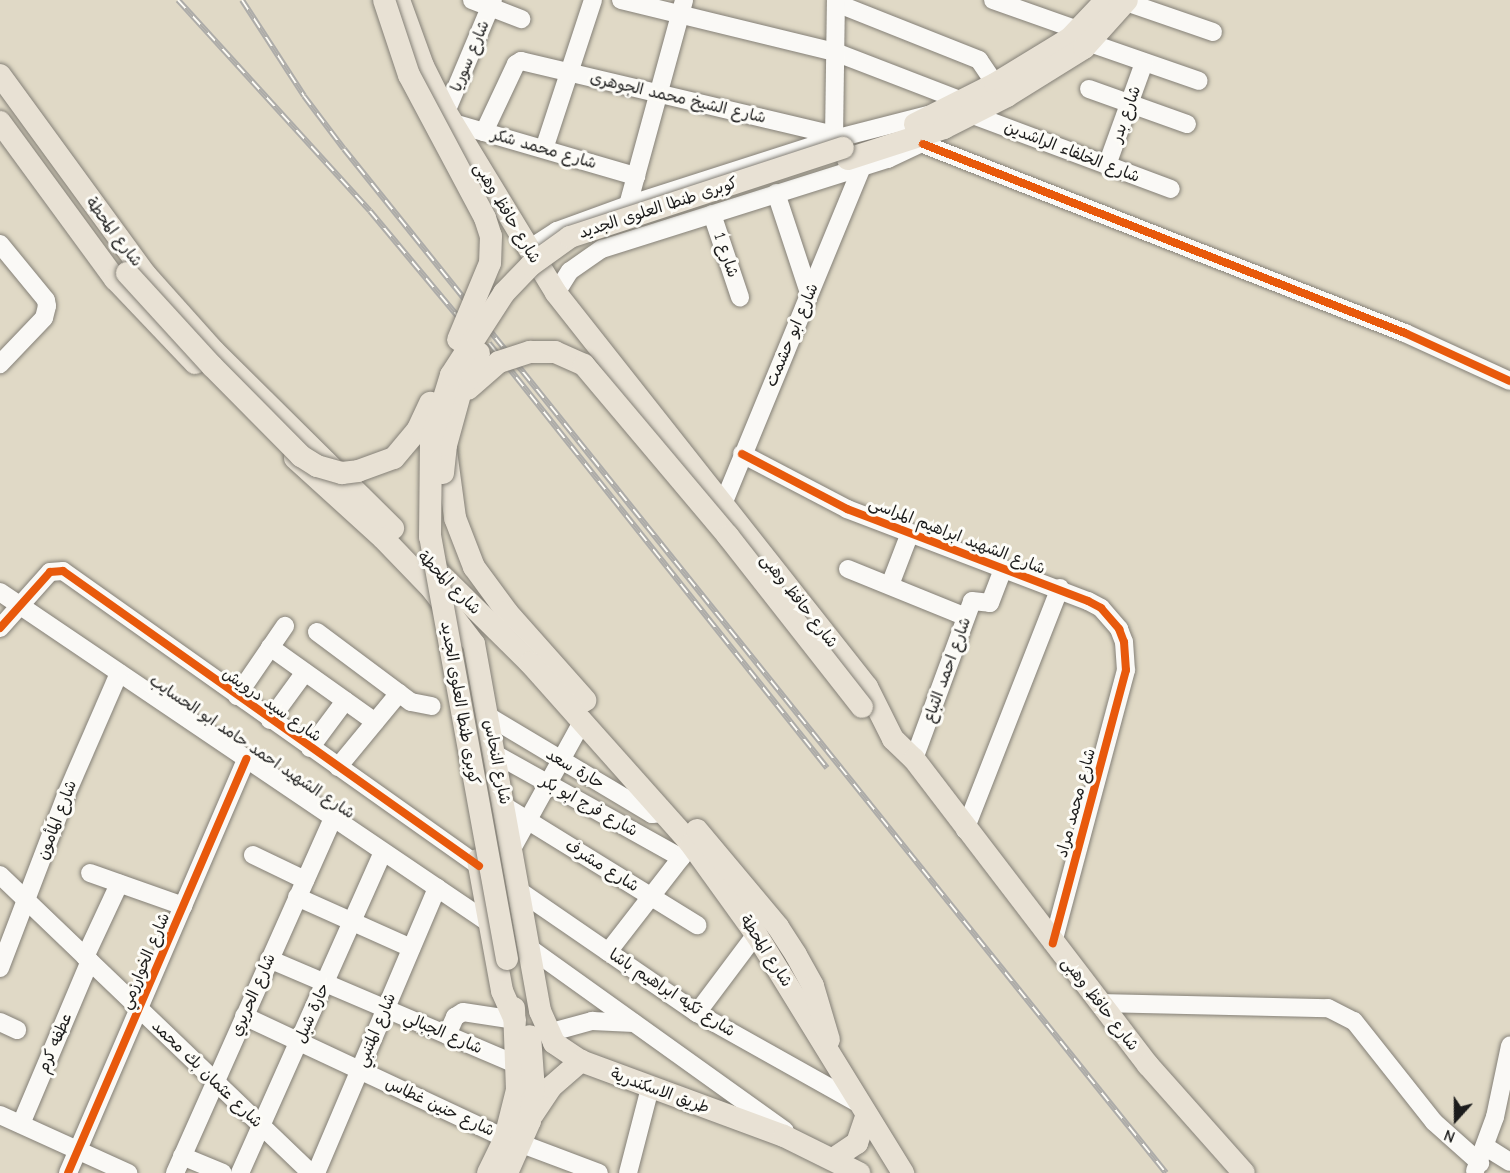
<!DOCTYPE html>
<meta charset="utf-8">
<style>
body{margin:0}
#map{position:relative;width:1510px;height:1173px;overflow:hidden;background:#e0d9c6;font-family:"Comic Neue","Playpen Sans Arabic",sans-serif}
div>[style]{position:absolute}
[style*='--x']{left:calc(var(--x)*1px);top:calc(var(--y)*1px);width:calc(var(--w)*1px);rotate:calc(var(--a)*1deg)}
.roads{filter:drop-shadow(0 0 2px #848077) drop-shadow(0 0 2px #848077)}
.minor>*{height:18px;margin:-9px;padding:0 9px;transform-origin:9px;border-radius:9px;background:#faf9f6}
.major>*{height:22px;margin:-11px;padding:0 11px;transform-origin:11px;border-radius:11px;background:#e8e1d4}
.rail>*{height:6px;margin-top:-3px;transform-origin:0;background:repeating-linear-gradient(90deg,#fdfcf7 0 11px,#adaca9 0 22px);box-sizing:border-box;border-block:2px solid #adaca9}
.bridges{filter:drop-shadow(0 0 2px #848077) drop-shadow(0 0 2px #848077)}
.major-bridge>*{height:22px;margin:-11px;padding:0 11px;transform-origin:11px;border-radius:11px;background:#e8e1d4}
.cycleway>*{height:8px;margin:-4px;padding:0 4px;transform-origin:4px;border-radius:4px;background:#e8590c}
span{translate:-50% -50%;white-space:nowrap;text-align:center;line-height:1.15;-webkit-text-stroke:6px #fdfcf7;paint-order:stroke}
.street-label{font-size:16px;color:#1c1c1c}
.north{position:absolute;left:1426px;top:1089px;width:60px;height:60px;-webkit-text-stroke:4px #fdfcf7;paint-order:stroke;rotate:201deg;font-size:16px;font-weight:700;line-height:24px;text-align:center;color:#1c1c1c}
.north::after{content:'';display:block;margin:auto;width:21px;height:27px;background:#1c1c1c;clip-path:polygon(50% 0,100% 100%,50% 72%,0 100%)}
</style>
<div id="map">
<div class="roads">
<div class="minor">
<i style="--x:472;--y:0;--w:53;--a:21.2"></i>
<i style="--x:621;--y:0;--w:220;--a:13.7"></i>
<i style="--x:835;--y:52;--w:136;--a:21.1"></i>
<i style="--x:993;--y:0;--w:90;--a:19.4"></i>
<i style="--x:1126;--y:2;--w:92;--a:19"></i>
<i style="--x:836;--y:3;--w:154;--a:21.7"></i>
<i style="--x:979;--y:60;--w:29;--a:56"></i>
<i style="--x:1090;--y:43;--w:115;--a:19.2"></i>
<i style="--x:1089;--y:89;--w:104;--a:19.7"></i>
<i style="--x:446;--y:112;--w:121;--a:-67.2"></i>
<i style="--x:973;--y:115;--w:211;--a:20.5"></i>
<i style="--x:453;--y:123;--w:191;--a:16.2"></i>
<i style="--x:484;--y:132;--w:75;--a:-64.8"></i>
<i style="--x:516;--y:64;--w:6;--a:-31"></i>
<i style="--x:521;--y:61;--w:322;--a:13.3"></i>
<i style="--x:834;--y:139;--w:139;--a:-89.2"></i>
<i style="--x:923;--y:144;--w:518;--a:21.41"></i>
<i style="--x:1405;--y:333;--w:115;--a:24.6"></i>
<i style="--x:544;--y:149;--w:157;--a:-71.8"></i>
<i style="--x:1107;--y:165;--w:109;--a:-70.1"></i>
<i style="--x:776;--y:193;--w:105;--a:71.7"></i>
<i style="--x:628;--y:205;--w:213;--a:-74.7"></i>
<i style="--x:712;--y:214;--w:88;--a:71.4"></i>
<i style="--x:0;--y:244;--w:72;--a:50.6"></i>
<i style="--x:46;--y:300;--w:6;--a:81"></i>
<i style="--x:47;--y:306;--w:12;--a:104"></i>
<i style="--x:44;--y:318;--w:64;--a:133.7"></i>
<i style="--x:529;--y:249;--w:33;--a:-33"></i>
<i style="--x:557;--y:231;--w:76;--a:-20.1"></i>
<i style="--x:628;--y:205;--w:216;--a:-17.8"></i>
<i style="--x:834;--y:139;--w:97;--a:-14.3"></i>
<i style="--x:556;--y:293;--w:26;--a:-58"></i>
<i style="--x:570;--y:271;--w:39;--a:-35"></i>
<i style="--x:602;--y:249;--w:300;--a:-17.5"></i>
<i style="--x:888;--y:159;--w:47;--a:-25.5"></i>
<i style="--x:742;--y:454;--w:119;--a:27.6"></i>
<i style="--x:847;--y:509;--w:258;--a:20.9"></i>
<i style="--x:1088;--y:601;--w:15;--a:28"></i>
<i style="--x:1101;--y:608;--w:28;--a:49"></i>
<i style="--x:1119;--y:629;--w:14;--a:69"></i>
<i style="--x:1124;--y:642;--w:28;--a:86"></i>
<i style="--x:1126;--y:670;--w:283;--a:105"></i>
<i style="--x:723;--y:504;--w:365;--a:-67.6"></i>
<i style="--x:848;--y:569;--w:127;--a:22.1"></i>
<i style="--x:890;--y:585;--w:56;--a:-69"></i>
<i style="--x:0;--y:592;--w:590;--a:34.09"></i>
<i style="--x:0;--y:628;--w:75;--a:-48.2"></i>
<i style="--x:50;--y:572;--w:13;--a:-4"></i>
<i style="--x:63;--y:571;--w:510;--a:35.34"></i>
<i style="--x:317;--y:632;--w:117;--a:36.7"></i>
<i style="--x:411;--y:702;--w:21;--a:11"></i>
<i style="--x:270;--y:647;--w:129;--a:35.5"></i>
<i style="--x:237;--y:696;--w:85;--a:-55.6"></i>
<i style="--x:488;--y:716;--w:191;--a:30.9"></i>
<i style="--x:652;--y:814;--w:12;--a:-5"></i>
<i style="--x:270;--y:720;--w:59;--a:-53.9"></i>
<i style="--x:310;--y:748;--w:59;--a:-53.3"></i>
<i style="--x:497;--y:755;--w:211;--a:29.2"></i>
<i style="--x:914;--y:759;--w:168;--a:-69.8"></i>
<i style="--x:972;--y:601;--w:18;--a:6"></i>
<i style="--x:990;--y:603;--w:36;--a:-69"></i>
<i style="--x:338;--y:767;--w:96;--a:-50.5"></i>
<i style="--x:506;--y:807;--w:225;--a:31.7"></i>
<i style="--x:965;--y:830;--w:260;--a:-68.6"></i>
<i style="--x:513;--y:847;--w:145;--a:-61.1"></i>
<i style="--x:253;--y:855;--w:58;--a:25.7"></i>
<i style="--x:90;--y:873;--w:99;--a:19.5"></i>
<i style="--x:0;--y:875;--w:431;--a:43.8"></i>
<i style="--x:521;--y:892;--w:214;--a:34.5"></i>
<i style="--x:697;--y:1013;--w:186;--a:29.3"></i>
<i style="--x:297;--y:897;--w:125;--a:24.1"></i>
<i style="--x:531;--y:949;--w:312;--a:35.6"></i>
<i style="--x:608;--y:952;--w:130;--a:-52.2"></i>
<i style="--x:85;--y:957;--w:81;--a:-65"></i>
<i style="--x:269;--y:959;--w:271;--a:23.1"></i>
<i style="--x:0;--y:968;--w:185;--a:-69.1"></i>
<i style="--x:66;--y:795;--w:133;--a:-66.5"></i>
<i style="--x:1099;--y:1003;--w:229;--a:1.3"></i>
<i style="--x:1328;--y:1008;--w:29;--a:27"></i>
<i style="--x:1354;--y:1021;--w:129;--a:51.6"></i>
<i style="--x:1434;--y:1122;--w:62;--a:41.7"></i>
<i style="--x:697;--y:1013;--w:99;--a:-53.2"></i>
<i style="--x:244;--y:1016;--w:288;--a:25.1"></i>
<i style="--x:0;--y:1022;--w:19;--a:25"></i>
<i style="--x:548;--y:1033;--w:46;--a:-15.3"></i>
<i style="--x:592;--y:1021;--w:42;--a:2.7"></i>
<i style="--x:447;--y:1035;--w:20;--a:-66"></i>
<i style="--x:455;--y:1017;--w:9;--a:-32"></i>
<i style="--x:463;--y:1012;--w:53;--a:8.7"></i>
<i style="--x:0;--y:1115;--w:141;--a:24.4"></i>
<i style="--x:21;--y:1124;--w:177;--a:-67.1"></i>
<i style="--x:522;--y:1144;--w:82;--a:20.6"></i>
<i style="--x:1486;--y:1147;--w:28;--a:32"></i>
<i style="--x:182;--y:1156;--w:44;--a:22.5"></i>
<i style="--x:1475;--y:1171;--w:58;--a:-69.7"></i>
<i style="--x:1495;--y:1117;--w:73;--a:-78.1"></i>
<i style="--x:68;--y:1173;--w:451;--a:-66.7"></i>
<i style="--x:175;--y:1173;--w:389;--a:-66"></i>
<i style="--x:240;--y:1173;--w:351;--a:-66"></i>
<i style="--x:316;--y:1173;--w:310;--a:-67"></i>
<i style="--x:628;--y:1173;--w:88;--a:-75.5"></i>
</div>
<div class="major">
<i style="--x:399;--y:0;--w:70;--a:70"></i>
<i style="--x:423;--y:66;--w:51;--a:63.4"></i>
<i style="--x:446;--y:112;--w:212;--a:58.7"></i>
<i style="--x:556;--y:293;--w:502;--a:51.71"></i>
<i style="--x:867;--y:687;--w:58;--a:63.4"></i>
<i style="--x:893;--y:739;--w:29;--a:44"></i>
<i style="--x:914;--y:759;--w:385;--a:52.6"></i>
<i style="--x:1148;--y:1065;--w:144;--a:48.4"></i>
<i style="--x:0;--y:75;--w:248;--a:53.9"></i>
<i style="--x:146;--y:275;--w:102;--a:48.2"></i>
<i style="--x:214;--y:351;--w:252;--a:44.7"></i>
<i style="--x:0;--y:122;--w:195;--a:53.8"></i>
<i style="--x:115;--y:279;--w:116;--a:46.4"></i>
<i style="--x:915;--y:124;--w:89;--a:-26.6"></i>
<i style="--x:995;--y:84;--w:88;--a:-31.5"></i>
<i style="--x:1070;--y:38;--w:52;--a:-46.5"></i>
<i style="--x:848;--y:159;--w:101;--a:-17.9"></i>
<i style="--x:944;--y:128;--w:71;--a:-26.9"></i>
<i style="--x:1007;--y:96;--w:91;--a:-31.9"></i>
<i style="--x:1084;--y:48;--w:64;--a:-48.1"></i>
<i style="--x:446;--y:451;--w:68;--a:82.3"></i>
<i style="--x:455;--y:518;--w:53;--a:68.8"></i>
<i style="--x:474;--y:567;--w:56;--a:53.7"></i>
<i style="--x:507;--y:612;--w:118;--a:48.4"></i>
<i style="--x:295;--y:458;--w:119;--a:42.3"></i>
<i style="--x:383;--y:538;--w:71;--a:46.1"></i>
<i style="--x:432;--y:589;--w:69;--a:52.6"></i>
<i style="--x:474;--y:644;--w:373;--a:79.8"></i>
<i style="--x:540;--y:1011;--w:35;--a:66"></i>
<i style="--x:554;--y:1043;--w:32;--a:34"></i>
<i style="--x:581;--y:1061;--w:216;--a:20.3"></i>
<i style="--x:784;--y:1136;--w:84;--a:26.3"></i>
<i style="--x:430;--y:564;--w:141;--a:44.7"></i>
<i style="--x:530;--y:663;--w:242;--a:48.3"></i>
<i style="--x:691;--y:844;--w:111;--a:54.2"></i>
<i style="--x:756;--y:934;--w:281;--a:58.4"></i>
<i style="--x:697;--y:830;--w:126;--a:50.1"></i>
<i style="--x:778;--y:927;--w:33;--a:57"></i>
<i style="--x:796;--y:955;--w:35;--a:61"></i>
<i style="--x:813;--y:986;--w:56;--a:73.5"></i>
<i style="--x:478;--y:860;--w:133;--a:79.6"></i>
<i style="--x:502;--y:991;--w:32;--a:66"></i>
<i style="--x:533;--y:1114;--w:32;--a:-56"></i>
<i style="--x:551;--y:1087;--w:40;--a:-41"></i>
<i style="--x:833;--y:1159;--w:29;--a:-34"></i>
<i style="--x:857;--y:1143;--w:28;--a:-71"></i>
<i style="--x:488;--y:1173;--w:39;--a:-64"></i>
<i style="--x:505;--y:1138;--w:49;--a:-76"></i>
<i style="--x:517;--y:1090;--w:82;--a:-92.1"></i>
<i style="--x:507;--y:1173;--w:57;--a:-66.1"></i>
<i style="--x:530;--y:1121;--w:31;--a:-83"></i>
<i style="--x:534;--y:1090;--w:54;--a:-94.2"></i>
</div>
</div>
<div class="rail">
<i style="--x:178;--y:0;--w:285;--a:47.7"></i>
<i style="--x:370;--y:211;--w:189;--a:50.2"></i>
<i style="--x:242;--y:0;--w:114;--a:57.1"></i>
<i style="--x:304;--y:96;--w:66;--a:53"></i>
<i style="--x:344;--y:149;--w:1313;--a:51.24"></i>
<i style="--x:489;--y:343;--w:543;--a:51.5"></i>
</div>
<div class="bridges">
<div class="major-bridge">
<i style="--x:384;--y:0;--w:79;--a:71.6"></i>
<i style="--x:409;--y:75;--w:162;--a:62"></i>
<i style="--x:485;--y:218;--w:19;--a:72"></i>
<i style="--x:491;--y:236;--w:27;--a:92"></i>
<i style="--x:490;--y:263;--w:83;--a:112.6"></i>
<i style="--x:127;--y:273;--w:126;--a:47.6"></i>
<i style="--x:212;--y:366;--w:127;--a:45.3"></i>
<i style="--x:301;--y:456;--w:19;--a:32"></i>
<i style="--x:317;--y:466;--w:26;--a:16"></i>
<i style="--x:342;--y:473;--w:16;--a:-7"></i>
<i style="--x:358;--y:471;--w:38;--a:-20"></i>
<i style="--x:394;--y:458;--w:38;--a:-50"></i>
<i style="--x:418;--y:429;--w:29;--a:-65"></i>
<i style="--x:468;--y:389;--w:41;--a:-41.1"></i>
<i style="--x:499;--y:362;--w:33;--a:-18"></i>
<i style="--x:530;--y:352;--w:25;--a:0"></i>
<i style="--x:555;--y:352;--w:32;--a:24"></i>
<i style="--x:584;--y:365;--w:224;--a:49.9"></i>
<i style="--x:728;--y:536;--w:217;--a:51.9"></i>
<i style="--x:443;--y:473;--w:28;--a:-84"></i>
<i style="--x:446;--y:445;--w:53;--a:-74.6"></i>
<i style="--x:460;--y:394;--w:45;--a:-65.1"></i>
<i style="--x:507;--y:959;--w:429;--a:-100.3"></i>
<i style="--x:430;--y:537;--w:97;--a:-89.4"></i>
<i style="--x:431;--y:440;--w:68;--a:-72.9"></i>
<i style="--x:451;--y:375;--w:98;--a:-57.1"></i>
<i style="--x:504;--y:293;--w:39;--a:-46"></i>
<i style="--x:531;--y:265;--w:48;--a:-35.7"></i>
<i style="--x:570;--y:237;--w:287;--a:-18.1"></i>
</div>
</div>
<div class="cycleway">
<i style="--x:923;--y:144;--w:518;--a:21.41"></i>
<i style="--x:1405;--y:333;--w:115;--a:24.6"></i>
<i style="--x:742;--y:454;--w:119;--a:27.6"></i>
<i style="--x:847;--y:509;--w:258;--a:20.9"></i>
<i style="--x:1088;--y:601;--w:15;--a:28"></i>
<i style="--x:1101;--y:608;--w:28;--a:49"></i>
<i style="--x:1119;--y:629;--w:14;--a:69"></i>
<i style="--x:1124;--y:642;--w:28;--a:86"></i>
<i style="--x:1126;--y:670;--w:283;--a:105"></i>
<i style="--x:0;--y:628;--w:75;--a:-48.2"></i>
<i style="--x:50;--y:572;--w:13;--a:-4"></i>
<i style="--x:63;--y:571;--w:510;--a:35.34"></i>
<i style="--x:68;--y:1173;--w:451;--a:-66.7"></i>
</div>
<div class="street-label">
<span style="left:470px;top:56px;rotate:-67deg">شارع سوريا</span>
<span style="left:678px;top:98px;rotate:13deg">شارع الشيخ محمد الجوهرى</span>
<span style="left:1126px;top:114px;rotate:-70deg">شارع بدر</span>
<span style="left:544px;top:149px;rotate:16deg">شارع محمد شكر</span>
<span style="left:1072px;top:152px;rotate:21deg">شارع الخلفاء الراشدين</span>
<span style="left:658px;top:208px;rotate:-18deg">كوبرى طنطا العلوى الجديد</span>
<span style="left:507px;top:213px;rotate:59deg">شارع حافظ وهبى</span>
<span style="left:114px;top:232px;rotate:53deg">شارع المحطة</span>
<span style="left:726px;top:255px;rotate:71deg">شارع 1</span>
<span style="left:792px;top:335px;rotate:-67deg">شارع ابو حشمت</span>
<span style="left:957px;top:536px;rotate:21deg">شارع الشهيد ابراهيم المراسى</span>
<span style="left:449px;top:583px;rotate:45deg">شارع المحطة</span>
<span style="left:799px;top:601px;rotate:52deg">شارع حافظ وهبى</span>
<span style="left:947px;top:670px;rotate:-70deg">شارع احمد التباع</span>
<span style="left:460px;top:703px;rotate:80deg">كوبرى طنطا العلوى الجديد</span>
<span style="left:272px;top:705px;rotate:35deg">شارع سيد درويش</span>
<span style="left:252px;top:747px;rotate:34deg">شارع الشهيد احمد حامد ابو الحسايب</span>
<span style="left:497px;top:762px;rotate:79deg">شارع النحاس</span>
<span style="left:575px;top:769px;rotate:30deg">حارة سعد</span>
<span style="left:1076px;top:803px;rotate:-75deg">شارع محمد مراد</span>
<span style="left:589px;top:806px;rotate:29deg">شارع فرج ابو بكر</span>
<span style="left:57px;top:820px;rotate:-69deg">شارع المأمون</span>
<span style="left:602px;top:866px;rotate:32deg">شارع مشرف</span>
<span style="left:766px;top:951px;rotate:57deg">شارع المحطة</span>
<span style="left:145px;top:961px;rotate:-67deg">شارع الخوارزمي</span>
<span style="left:672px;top:993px;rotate:33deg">شارع تكيه ابراهيم باشا</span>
<span style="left:253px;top:995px;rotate:-66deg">شارع الحريري</span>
<span style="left:1100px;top:1004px;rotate:52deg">شارع حافظ وهبى</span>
<span style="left:312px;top:1013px;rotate:-66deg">حارة شبل</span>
<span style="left:376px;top:1030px;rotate:-67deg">شارع المتنبي</span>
<span style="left:443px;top:1033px;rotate:23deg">شارع الجبالي</span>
<span style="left:55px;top:1043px;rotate:-67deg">عطفه كرم</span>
<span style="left:207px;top:1074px;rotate:44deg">شارع عثمان بك محمد</span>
<span style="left:660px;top:1091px;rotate:20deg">طريق الاسكندرية</span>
<span style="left:440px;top:1107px;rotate:25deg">شارع حنين غطاس</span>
</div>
<div class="north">N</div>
</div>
